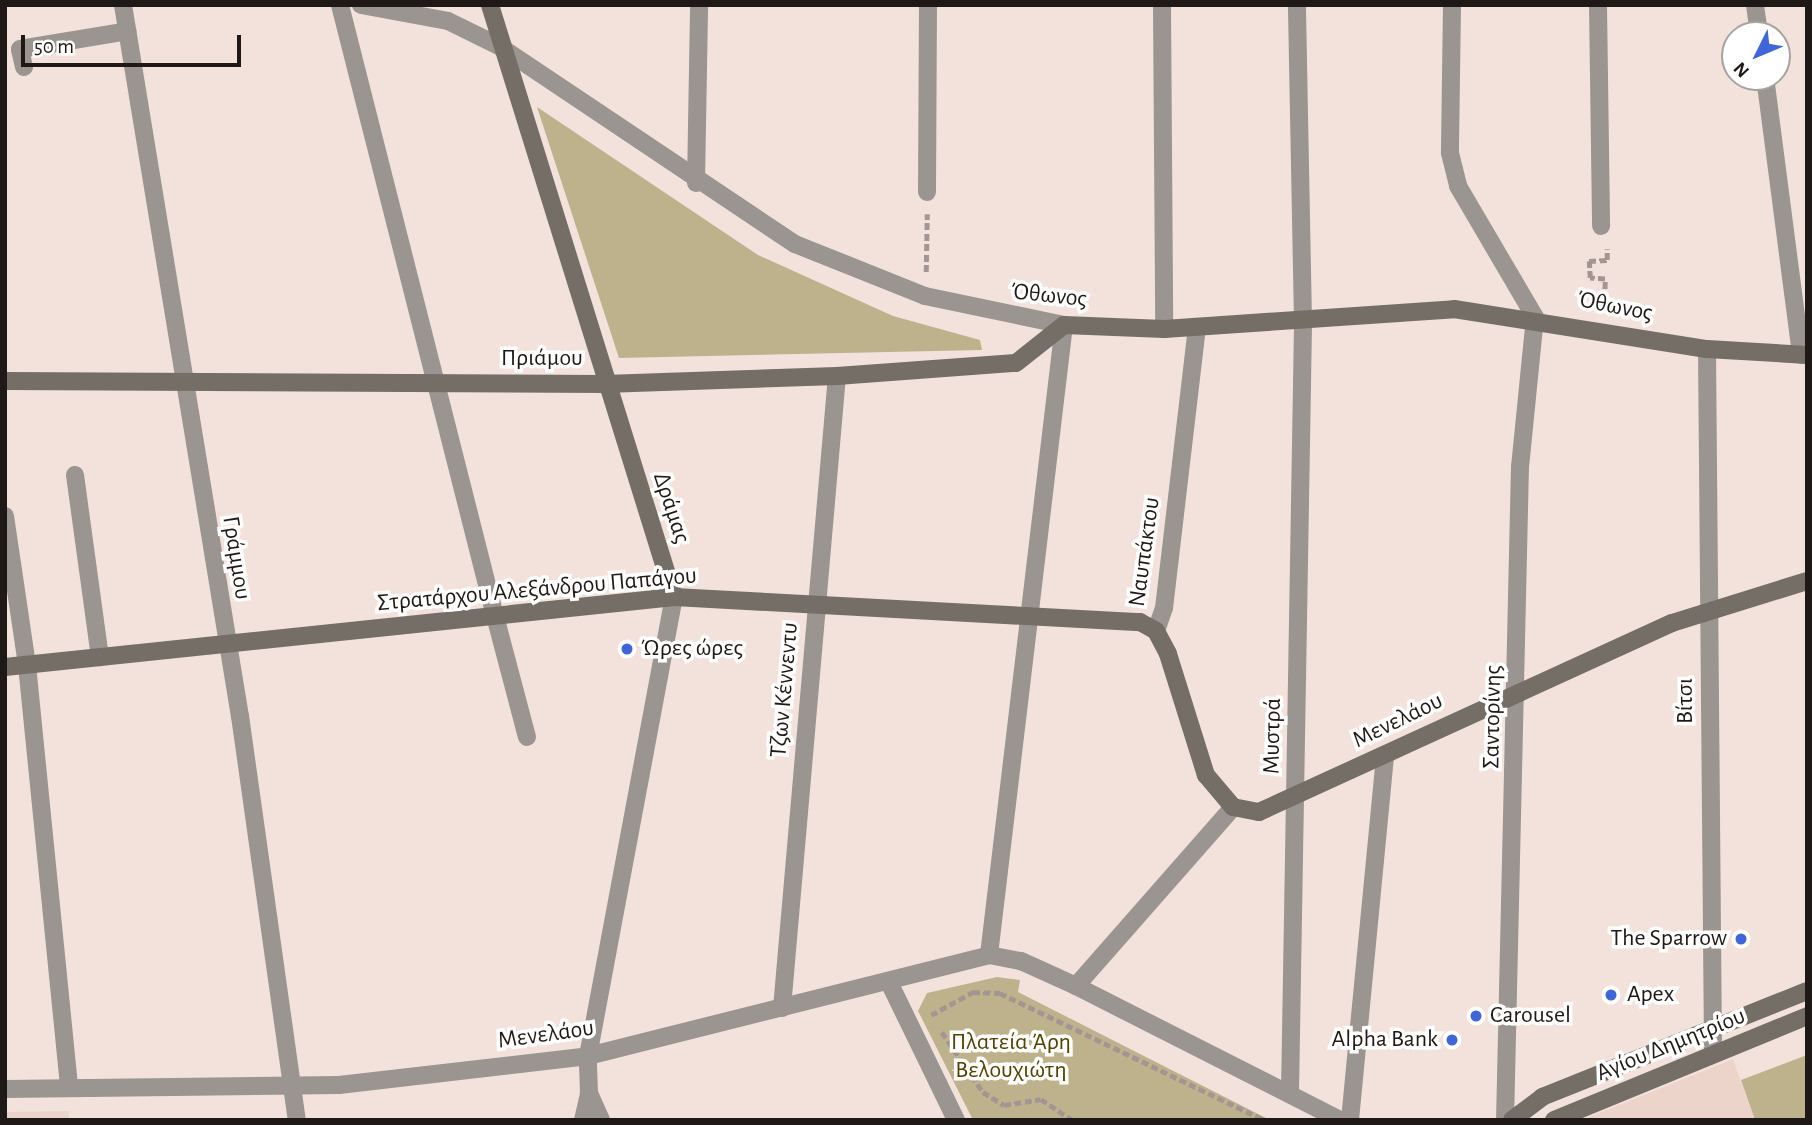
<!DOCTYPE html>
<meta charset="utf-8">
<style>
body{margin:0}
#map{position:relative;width:1812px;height:1125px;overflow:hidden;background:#f3e2dc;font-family:"Alegreya Sans",sans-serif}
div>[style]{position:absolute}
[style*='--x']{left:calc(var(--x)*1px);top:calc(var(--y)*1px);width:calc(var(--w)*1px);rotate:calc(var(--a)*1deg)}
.built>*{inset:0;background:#edd4cb}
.green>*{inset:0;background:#beb28d}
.path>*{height:4.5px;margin-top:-2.25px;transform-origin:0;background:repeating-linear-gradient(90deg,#a39692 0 7px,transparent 0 10.5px)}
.lane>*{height:18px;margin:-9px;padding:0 9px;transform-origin:9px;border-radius:9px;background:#9a9590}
.street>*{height:18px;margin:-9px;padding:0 9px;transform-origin:9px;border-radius:9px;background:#9a9590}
.secondary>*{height:18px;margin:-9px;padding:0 9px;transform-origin:9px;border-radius:9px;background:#756e67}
.dots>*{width:19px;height:19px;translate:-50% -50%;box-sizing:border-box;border:4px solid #fff;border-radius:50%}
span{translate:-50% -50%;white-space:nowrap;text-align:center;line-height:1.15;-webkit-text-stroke:7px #fff;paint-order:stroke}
.street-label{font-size:24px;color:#1e1816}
.poi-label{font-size:24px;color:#1e1816}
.left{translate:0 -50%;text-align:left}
.right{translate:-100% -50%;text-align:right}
.park-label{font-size:24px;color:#524100}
.frame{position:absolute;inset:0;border:7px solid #1e1816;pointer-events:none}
.north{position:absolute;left:1721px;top:21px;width:70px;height:70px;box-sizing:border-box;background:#fff;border:2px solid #a5a3a2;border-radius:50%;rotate:227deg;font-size:19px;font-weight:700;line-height:28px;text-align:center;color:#1e1816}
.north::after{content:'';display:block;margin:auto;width:24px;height:32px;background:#3f66d8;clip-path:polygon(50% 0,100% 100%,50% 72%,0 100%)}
.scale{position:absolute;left:21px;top:35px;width:220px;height:32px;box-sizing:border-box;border:4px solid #1e1816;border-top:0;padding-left:9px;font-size:21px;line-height:24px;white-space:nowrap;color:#1e1816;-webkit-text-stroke:5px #fff;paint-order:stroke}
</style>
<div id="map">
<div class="built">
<i style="clip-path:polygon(1733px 1059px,1755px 1120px,1582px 1120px)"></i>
<i style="clip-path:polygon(69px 1111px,69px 1120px,5px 1120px,5px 1112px)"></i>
</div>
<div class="green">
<i style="clip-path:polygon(537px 107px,758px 255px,893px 316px,980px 340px,982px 350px,619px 358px)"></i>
<i style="clip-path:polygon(997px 977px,1020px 980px,1018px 992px,1270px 1120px,973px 1120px,918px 1011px,927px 993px)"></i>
<i style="clip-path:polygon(1807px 1055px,1807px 1120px,1755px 1120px,1741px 1080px)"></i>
</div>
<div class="path">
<i style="--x:926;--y:272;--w:58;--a:-89"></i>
<i style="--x:1604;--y:310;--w:31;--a:-88"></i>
<i style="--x:1605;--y:279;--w:15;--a:-176"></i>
<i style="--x:1590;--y:278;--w:17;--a:-93"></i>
<i style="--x:1589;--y:261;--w:18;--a:-3"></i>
<i style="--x:1607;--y:260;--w:11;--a:-90"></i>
<i style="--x:931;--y:1015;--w:48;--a:-28.7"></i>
<i style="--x:973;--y:992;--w:27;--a:2"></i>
<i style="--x:1000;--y:993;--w:293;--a:25.7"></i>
<i style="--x:942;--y:1032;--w:73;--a:55.7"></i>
<i style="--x:983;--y:1092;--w:25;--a:32"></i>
<i style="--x:1004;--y:1105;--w:37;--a:-9"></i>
<i style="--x:1041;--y:1099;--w:37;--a:34"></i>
</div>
<div class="lane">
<i style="--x:24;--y:67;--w:18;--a:-103"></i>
<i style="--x:20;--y:49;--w:109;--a:-9.5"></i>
<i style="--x:75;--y:475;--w:184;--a:82.2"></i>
<i style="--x:495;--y:616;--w:125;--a:75.2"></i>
</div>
<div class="street">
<i style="--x:123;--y:5;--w:721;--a:80.66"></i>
<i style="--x:240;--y:716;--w:408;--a:82"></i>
<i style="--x:340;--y:5;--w:630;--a:75.77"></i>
<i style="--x:361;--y:5;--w:88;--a:10.4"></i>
<i style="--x:448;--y:21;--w:57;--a:26.1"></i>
<i style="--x:499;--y:46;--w:356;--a:33.8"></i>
<i style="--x:795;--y:244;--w:140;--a:21.8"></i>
<i style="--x:925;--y:296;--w:142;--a:11.8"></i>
<i style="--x:1064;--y:325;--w:634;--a:96.79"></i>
<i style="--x:1162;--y:5;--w:324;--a:89.6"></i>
<i style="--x:1452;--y:5;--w:148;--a:90.8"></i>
<i style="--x:1450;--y:153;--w:34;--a:76"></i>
<i style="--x:1458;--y:186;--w:152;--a:59.6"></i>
<i style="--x:1535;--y:317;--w:150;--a:95.7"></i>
<i style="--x:1520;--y:466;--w:654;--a:91.31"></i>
<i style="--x:1598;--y:5;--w:221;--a:89.2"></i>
<i style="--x:1755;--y:5;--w:30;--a:82"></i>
<i style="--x:1765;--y:77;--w:280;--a:82.6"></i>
<i style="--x:696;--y:183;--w:178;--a:-89"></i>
<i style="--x:927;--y:192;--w:187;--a:-89.7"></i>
<i style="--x:1707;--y:349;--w:705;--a:89.51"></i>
<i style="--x:5;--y:516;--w:151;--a:81.6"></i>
<i style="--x:27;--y:665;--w:424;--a:84.3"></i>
<i style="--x:1156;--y:631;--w:24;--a:-71"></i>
<i style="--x:1164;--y:608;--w:283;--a:-83.3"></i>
<i style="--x:889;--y:982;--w:153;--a:64.1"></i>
<i style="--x:1076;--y:986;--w:238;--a:-48.7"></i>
<i style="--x:782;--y:1008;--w:634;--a:-85.03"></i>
<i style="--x:5;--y:1089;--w:334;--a:-0.7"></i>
<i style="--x:339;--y:1085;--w:251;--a:-6.6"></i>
<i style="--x:588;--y:1056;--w:414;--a:-14.1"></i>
<i style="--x:989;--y:955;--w:33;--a:11"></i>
<i style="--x:1021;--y:961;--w:60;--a:24.4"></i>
<i style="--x:1076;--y:986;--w:296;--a:26.9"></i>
<i style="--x:1290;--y:1093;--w:771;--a:-89.03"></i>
<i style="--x:1303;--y:322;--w:317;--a:-91.1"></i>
<i style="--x:583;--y:1120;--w:28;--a:-77"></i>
<i style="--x:601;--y:1120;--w:30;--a:-114"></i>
<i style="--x:589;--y:1093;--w:37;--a:-92"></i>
<i style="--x:588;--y:1056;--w:467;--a:-79.4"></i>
<i style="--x:1350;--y:1120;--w:367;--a:-84.5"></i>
</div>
<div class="secondary">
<i style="--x:490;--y:5;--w:620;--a:72.73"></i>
<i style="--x:5;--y:381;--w:600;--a:0.29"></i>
<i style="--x:605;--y:384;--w:232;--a:-2"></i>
<i style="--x:837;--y:376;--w:179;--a:-4.2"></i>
<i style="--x:1016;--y:363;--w:61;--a:-38.4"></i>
<i style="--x:1064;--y:325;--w:100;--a:2.3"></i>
<i style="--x:1164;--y:329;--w:291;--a:-3.9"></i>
<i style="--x:1454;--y:309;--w:256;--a:9"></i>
<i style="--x:1707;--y:349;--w:100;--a:3.4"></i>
<i style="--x:5;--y:667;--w:673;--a:-5.97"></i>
<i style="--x:674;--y:597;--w:467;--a:3.1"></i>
<i style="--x:1140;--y:622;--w:18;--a:29"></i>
<i style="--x:1156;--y:631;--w:26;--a:62"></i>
<i style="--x:1168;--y:654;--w:127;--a:72.6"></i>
<i style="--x:1206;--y:775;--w:42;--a:49.8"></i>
<i style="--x:1233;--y:807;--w:26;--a:11"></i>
<i style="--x:1259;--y:812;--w:454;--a:-24.6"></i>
<i style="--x:1672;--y:623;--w:141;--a:-17.3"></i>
<i style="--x:1512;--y:1120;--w:38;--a:-37"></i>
<i style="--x:1542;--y:1097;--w:285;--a:-21.8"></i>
<i style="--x:1554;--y:1120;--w:274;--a:-22.3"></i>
</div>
<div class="dots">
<i style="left:627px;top:649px;background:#3f66d8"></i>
<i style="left:1741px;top:939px;background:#3f66d8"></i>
<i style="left:1611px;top:995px;background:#3f66d8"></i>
<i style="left:1476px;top:1016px;background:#3f66d8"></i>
<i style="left:1452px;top:1040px;background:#3f66d8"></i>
</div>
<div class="street-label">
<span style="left:1049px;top:296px;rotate:6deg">Όθωνος</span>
<span style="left:1615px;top:307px;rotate:11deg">Όθωνος</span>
<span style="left:542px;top:359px">Πριάμου</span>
<span style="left:671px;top:508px;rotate:72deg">Δράμας</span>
<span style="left:1145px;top:552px;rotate:-82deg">Ναυπάκτου</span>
<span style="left:236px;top:558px;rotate:81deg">Γράμμου</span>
<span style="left:537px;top:590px;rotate:-5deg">Στρατάρχου Αλεξάνδρου Παπάγου</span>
<span style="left:785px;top:690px;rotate:-85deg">Τζων Κέννεντυ</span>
<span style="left:1686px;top:701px;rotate:-90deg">Βίτσι</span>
<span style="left:1493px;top:717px;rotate:-89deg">Σαντορίνης</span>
<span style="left:1398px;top:721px;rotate:-26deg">Μενελάου</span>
<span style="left:1273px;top:736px;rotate:-89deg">Μυστρά</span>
<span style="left:546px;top:1035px;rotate:-8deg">Μενελάου</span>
<span style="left:1671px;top:1045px;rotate:-22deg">Αγίου Δημητρίου</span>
</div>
<div class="poi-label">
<span class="left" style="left:641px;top:649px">Ώρες ώρες</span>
<span class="right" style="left:1727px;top:939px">The Sparrow</span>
<span class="left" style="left:1627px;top:995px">Apex</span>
<span class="left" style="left:1490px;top:1016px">Carousel</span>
<span class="right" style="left:1438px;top:1040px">Alpha Bank</span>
</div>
<div class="park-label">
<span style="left:1011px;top:1057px">Πλατεία Άρη<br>Βελουχιώτη</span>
</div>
<div class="frame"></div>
<div class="north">N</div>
<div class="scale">50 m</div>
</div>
